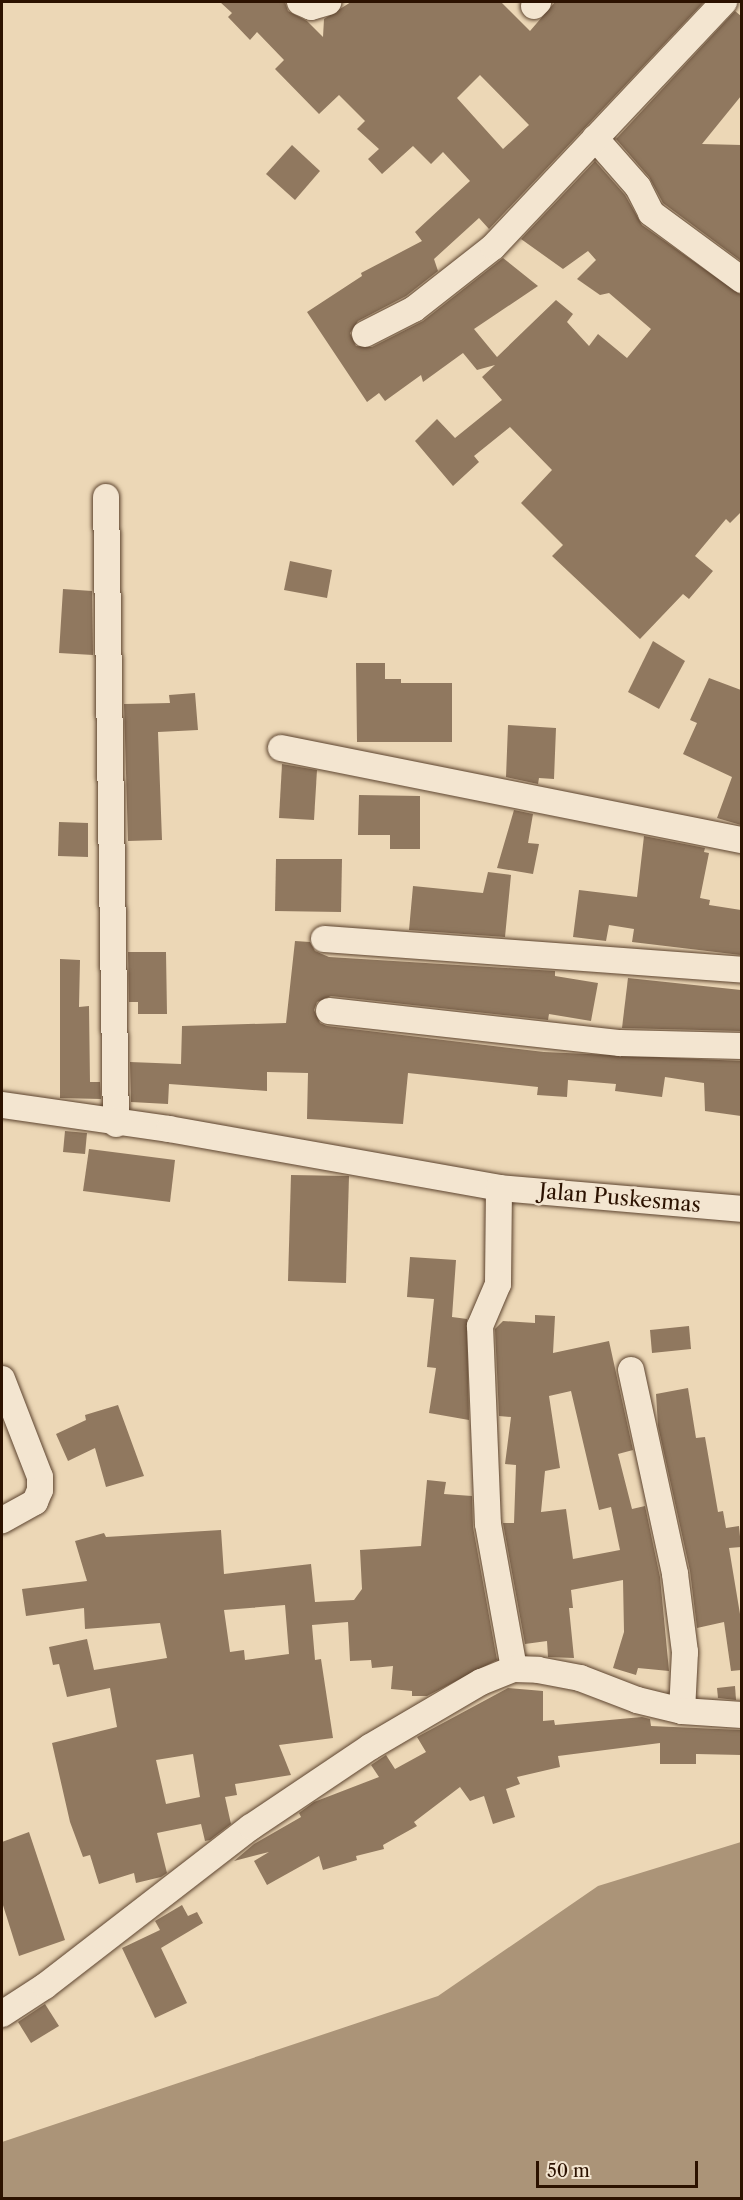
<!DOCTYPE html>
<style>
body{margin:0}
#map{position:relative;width:743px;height:2200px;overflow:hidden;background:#ecd7b6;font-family:"Libre Caslon Text",serif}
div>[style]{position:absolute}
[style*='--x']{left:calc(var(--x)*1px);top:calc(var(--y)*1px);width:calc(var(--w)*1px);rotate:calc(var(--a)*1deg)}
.water>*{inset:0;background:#ab9478}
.building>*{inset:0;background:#90785f}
.roads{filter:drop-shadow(0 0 2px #5c432e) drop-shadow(0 0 2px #5c432e)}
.minor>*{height:26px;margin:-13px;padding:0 13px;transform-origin:13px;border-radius:13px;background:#f3e5d0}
span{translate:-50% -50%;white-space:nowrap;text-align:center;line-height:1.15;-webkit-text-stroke:5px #f3e5d0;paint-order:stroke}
.street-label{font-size:21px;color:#2c1200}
.frame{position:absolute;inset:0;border:3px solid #2c1200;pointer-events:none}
.scale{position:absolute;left:536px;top:2161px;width:162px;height:27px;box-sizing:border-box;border:3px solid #2c1200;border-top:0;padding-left:8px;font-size:18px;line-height:21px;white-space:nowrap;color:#2c1200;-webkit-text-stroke:4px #f3e5d0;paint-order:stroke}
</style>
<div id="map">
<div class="water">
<i style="clip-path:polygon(741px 1842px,741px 2198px,2px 2198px,2px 2142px,438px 1996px,598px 1886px)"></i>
</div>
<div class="building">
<i style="clip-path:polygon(evenodd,220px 2px,285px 2px,288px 11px,307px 21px,323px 37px,324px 19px,351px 2px,501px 2px,530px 31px,555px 2px,704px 2px,489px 229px,479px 218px,434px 259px,438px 271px,406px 296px,358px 321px,350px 333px,356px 346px,372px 347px,423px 321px,503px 258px,538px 286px,474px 329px,497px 357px,556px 300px,573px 314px,567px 322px,589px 346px,598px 334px,627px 358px,651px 329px,609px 293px,600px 295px,577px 279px,596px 260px,588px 251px,563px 269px,521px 239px,595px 161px,625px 195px,642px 225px,741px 295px,741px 512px,730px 523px,726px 519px,695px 556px,713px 571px,689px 599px,683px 594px,640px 639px,552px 556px,563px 545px,521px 503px,552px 470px,510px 427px,474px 456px,479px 462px,453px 486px,415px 441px,437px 419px,455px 438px,502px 400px,482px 377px,495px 365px,477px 370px,463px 353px,423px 382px,421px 375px,385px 401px,379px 393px,367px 402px,307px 312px,362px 276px,361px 273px,422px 241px,415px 232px,470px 181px,443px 152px,431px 164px,413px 146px,382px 174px,368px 159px,379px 149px,357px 129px,365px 121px,339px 95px,319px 114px,275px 69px,284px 60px,257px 32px,250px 40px,228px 17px,232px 13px,220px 2px,480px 75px,529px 125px,503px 149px,457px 98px,480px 75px)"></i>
<i style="clip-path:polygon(735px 11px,741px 16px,741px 96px,702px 144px,741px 145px,741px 261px,663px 203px,649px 177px,616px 139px)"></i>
<i style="clip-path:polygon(292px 145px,320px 171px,295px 200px,266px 174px)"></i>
<i style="clip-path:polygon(290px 561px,332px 570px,327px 598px,284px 590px)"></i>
<i style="clip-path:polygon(63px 589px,92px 591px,93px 655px,59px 653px)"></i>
<i style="clip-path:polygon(653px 641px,685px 661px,659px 709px,628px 692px)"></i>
<i style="clip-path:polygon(356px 663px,385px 663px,385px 679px,401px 679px,401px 683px,452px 683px,452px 742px,357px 742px)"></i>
<i style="clip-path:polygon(709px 678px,741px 690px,741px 825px,717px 818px,732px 777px,683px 754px,697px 723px,690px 720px)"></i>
<i style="clip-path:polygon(195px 693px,198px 730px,158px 732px,162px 840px,128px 841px,124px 704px,170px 703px,169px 695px)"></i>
<i style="clip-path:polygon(508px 725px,556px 728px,554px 779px,539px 778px,538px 784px,506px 777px)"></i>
<i style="clip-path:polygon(282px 764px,317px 770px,314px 820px,279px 818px)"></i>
<i style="clip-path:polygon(359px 795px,420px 796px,420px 849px,390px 849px,390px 835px,358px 835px)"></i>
<i style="clip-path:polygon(514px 810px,533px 814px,528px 843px,539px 844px,533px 874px,497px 868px)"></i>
<i style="clip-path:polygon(59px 822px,88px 823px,88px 857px,58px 856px)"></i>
<i style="clip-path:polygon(644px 836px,705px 848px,704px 852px,709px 853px,700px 898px,710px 900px,709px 905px,741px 910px,741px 955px,632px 942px,634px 929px,609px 925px,606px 941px,573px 937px,579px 890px,637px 897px)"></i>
<i style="clip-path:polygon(276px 859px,342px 859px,341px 912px,275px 911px)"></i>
<i style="clip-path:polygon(488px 872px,511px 875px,505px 937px,409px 930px,413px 886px,483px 893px)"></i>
<i style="clip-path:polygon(295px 941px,310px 942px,315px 951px,329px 957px,555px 971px,555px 976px,598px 983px,591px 1021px,549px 1014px,548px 1020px,331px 996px,317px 1002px,314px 1010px,320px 1023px,327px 1026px,544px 1052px,741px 1061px,741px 1116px,705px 1111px,704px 1083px,665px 1077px,662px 1097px,615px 1091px,616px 1084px,568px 1080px,567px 1097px,537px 1095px,538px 1087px,408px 1073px,403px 1124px,307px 1119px,308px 1073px,267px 1072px,267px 1091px,169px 1084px,168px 1104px,131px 1102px,130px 1062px,181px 1064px,182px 1026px,286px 1023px)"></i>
<i style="clip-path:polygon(128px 952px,166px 952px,167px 1014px,138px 1014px,138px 1002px,129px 1002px)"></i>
<i style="clip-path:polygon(60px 959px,80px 960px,79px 1007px,89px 1006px,90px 1082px,100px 1082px,101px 1099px,60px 1098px)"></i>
<i style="clip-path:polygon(628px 978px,741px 990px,741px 1031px,622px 1028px)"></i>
<i style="clip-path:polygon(65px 1131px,87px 1133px,85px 1154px,63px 1152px)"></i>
<i style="clip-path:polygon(89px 1149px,175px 1160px,170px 1202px,83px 1191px)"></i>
<i style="clip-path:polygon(291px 1175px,349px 1176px,346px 1283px,288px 1281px)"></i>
<i style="clip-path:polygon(410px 1257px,456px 1260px,452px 1317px,467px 1319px,469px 1420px,429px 1413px,436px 1368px,427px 1367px,434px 1299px,407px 1297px)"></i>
<i style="clip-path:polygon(evenodd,535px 1315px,555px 1316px,553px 1353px,609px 1341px,633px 1450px,618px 1454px,632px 1509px,645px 1506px,660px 1577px,669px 1671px,638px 1668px,636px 1675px,613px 1668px,624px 1632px,623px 1580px,571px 1590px,573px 1608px,569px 1608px,574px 1658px,548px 1657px,547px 1641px,525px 1644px,503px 1523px,514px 1523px,516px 1465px,505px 1464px,511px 1417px,499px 1416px,495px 1329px,503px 1321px,535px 1323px,535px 1315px,571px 1391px,599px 1510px,611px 1507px,620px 1550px,573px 1559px,566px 1509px,541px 1512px,545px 1471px,560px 1468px,549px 1396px,571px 1391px)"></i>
<i style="clip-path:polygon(689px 1326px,691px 1349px,652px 1353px,650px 1330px)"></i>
<i style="clip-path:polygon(688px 1388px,696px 1438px,705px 1437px,718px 1512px,723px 1511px,726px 1528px,739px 1526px,741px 1547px,729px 1548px,741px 1620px,741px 1670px,731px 1671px,724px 1622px,697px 1628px,690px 1571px,658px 1426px,656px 1394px)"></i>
<i style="clip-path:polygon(118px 1405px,144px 1476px,106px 1487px,95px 1448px,68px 1461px,56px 1434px,86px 1420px,85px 1415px)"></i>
<i style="clip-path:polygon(evenodd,427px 1480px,446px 1482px,444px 1494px,472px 1496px,473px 1527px,497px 1660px,427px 1696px,412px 1696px,412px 1691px,391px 1689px,393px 1666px,372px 1668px,371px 1660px,350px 1661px,348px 1622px,312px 1625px,315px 1660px,321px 1659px,333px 1738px,279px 1745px,291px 1775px,235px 1784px,237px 1795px,225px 1797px,231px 1824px,210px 1840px,205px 1841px,201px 1824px,157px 1833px,167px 1873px,161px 1877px,136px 1883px,134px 1873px,99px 1884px,90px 1855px,83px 1857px,70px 1822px,52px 1743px,117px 1727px,110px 1688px,67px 1697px,59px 1664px,53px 1665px,49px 1647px,87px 1639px,94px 1670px,167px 1658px,160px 1623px,85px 1629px,84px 1608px,26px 1616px,22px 1589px,87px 1581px,75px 1541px,104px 1533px,106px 1537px,221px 1530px,224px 1574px,311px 1564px,315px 1602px,354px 1600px,362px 1589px,360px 1550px,421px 1546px,427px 1480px,285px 1605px,289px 1654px,245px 1660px,244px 1650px,230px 1652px,224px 1610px,285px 1605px,427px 1480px,193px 1754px,200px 1797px,166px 1804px,156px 1760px,193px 1754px)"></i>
<i style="clip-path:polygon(735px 1686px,736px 1700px,718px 1698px,717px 1688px)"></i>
<i style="clip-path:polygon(508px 1688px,543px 1691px,543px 1721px,554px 1720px,555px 1725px,642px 1717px,650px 1719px,651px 1726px,741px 1730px,741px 1755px,696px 1754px,696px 1764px,660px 1764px,660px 1743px,558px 1756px,560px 1767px,517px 1777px,520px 1784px,506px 1789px,515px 1817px,493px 1824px,484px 1796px,470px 1801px,460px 1787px,414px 1822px,417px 1826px,383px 1845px,384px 1849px,356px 1856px,357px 1860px,323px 1870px,319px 1856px,267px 1885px,254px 1861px,269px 1852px,234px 1861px,254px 1844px,301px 1817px,299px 1813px,314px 1802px,379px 1777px,371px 1765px,386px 1755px,395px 1769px,426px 1752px,417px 1737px)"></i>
<i style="clip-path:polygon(29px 1832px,65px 1940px,19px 1956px,2px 1902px,2px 1842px)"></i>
<i style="clip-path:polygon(182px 1905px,188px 1916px,197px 1912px,203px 1923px,161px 1948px,187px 2003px,155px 2018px,122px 1948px,160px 1930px,155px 1921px)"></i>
<i style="clip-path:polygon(45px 2004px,59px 2026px,31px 2043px,18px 2022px)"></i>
</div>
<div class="roads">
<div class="minor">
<i style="--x:300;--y:2;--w:12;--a:24"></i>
<i style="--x:311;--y:7;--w:18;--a:-16"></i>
<i style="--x:534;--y:6;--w:6;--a:-45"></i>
<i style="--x:595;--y:138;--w:65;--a:48.7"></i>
<i style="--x:638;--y:187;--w:29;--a:63"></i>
<i style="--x:651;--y:213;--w:113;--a:36.4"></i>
<i style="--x:365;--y:334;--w:55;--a:-27"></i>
<i style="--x:414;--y:309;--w:100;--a:-38.1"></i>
<i style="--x:493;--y:247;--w:337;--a:-46.7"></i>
<i style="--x:106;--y:497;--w:627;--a:89.09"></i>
<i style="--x:281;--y:748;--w:470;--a:11.3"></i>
<i style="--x:324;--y:939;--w:419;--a:4.2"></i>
<i style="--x:329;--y:1011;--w:293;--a:6.3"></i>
<i style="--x:620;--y:1043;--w:122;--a:1.4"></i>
<i style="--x:2;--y:1105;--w:169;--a:8.2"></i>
<i style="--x:169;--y:1129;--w:335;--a:10.1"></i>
<i style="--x:499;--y:1188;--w:244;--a:4.9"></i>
<i style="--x:499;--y:1188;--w:96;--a:90.6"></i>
<i style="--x:498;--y:1284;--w:46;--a:113.2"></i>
<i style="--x:480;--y:1326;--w:198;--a:87.7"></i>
<i style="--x:488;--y:1524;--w:147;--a:79.8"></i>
<i style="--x:631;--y:1370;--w:209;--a:77.8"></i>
<i style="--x:675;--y:1574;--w:79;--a:82.7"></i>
<i style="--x:685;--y:1652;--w:59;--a:92.9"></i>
<i style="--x:2;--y:1379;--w:105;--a:68.8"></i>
<i style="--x:40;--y:1477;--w:13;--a:90"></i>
<i style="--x:40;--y:1490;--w:13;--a:113"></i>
<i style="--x:35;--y:1502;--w:38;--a:151"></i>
<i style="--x:2;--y:2014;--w:51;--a:-33.1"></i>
<i style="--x:45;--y:1986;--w:260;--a:-37.7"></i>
<i style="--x:251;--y:1827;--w:143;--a:-33.9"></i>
<i style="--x:370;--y:1747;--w:129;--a:-30.4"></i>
<i style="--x:481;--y:1682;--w:35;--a:-22"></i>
<i style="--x:514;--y:1669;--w:24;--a:2"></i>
<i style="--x:538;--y:1670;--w:43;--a:10.8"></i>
<i style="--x:580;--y:1678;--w:61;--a:21.1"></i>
<i style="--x:637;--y:1700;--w:46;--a:13.7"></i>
<i style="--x:682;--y:1711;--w:60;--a:3.8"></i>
</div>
</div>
<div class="street-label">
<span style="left:620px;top:1198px;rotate:5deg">Jalan Puskesmas</span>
</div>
<div class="frame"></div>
<div class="scale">50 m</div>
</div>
